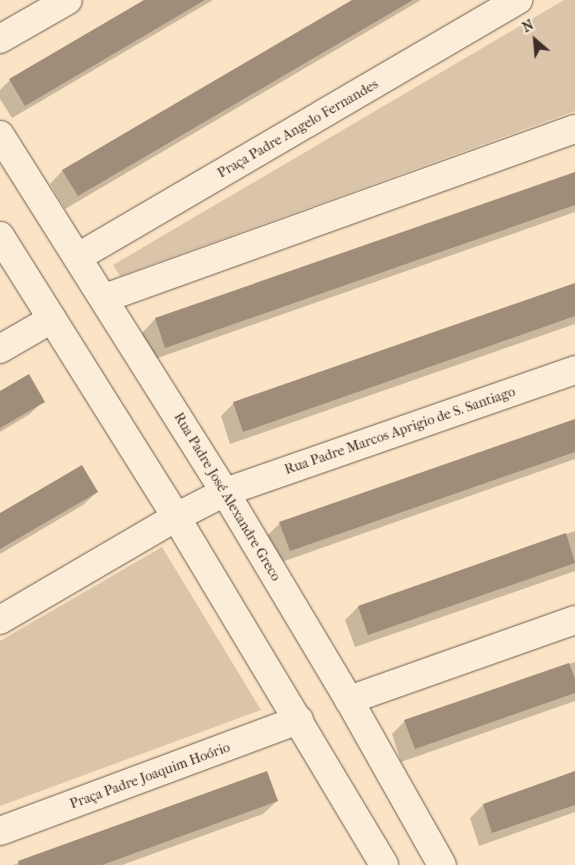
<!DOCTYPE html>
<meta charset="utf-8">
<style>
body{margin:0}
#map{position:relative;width:575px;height:865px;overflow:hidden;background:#fae4c5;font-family:"IM FELL French Canon",serif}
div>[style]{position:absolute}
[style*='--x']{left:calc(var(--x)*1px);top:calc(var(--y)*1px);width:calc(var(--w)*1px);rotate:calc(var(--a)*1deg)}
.green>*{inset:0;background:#dac5aa}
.shadow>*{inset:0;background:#0003}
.building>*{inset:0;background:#9f8c79}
.roads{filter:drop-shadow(0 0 1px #6c5b4e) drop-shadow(0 0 1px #6c5b4e)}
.minor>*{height:28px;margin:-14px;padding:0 14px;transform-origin:14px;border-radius:14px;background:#fcedd9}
.tertiary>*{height:28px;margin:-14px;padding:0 14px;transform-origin:14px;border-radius:14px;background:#fcedd9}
span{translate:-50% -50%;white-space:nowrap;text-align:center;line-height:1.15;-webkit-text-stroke:4px #fcedd9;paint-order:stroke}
.street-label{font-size:14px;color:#3c2d27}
.north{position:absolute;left:510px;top:15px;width:50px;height:50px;-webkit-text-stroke:4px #fcedd9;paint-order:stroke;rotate:333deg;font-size:14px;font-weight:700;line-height:20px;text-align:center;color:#3c2d27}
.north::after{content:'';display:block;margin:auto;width:18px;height:22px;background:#3c2d27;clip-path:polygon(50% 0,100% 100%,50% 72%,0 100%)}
</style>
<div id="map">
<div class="green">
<i style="clip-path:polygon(564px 0,575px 0,575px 111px,120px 276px,113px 265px)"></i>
<i style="clip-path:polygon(162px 547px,261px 710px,0 806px,0 641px)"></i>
</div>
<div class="shadow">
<i style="clip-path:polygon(146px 0,213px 0,12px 118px,0 99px,0 90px,10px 80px)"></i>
<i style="clip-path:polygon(354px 0,421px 0,65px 209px,50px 184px,63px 170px)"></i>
<i style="clip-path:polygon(575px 173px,575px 212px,152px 360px,142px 333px,155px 319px)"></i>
<i style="clip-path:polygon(575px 284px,575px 324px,230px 444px,221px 416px,234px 403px)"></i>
<i style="clip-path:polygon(0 393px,43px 401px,30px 414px,0 432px)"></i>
<i style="clip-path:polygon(575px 420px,575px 459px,276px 564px,267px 536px,280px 523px)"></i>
<i style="clip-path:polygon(97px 492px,83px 505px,0 554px,0 515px)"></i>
<i style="clip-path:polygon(575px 531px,575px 571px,355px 647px,345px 620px,358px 607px)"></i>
<i style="clip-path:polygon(575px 662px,575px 701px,401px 762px,392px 734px,405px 721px)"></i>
<i style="clip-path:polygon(267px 773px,277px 801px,263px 814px,122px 865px,13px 865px)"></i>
<i style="clip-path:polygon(575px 773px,575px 812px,479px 846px,470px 818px,483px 805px)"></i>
</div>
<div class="building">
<i style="clip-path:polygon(144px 0,205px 0,25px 106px,9px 79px)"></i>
<i style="clip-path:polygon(352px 0,413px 0,78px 196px,62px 170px)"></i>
<i style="clip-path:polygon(575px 172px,575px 205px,165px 348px,155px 318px)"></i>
<i style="clip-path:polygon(575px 283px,575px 316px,243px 432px,233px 402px)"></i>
<i style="clip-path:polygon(29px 374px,45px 402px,0 428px,0 391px)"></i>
<i style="clip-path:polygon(575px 419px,575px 452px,290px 551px,279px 522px)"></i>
<i style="clip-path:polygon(82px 465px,98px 492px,0 549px,0 513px)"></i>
<i style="clip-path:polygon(566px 533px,575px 563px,368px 635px,358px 606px)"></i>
<i style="clip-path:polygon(569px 663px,575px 679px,575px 693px,415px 749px,404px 720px)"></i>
<i style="clip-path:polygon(267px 771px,278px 801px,102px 865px,19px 865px,18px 861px)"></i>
<i style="clip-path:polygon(575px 771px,575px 805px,492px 833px,483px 804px)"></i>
</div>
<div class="roads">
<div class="minor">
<i style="--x:0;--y:39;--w:78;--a:-29.8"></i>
<i style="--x:78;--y:257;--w:510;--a:-30.29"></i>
<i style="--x:105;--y:298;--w:499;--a:-19.8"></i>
<i style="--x:0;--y:349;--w:60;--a:-30"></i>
<i style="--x:0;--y:620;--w:204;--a:-30.3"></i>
<i style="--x:176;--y:517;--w:55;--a:-27"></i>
<i style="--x:225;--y:492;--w:371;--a:-19.2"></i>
<i style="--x:349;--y:700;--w:240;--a:-19.5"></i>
<i style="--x:0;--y:831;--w:319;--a:-20.4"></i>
</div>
<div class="tertiary">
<i style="--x:0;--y:135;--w:422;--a:57.8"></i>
<i style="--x:225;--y:492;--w:242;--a:59.2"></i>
<i style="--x:349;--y:700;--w:189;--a:60.6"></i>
<i style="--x:0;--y:236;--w:332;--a:57.9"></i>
<i style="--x:176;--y:517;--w:405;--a:59.1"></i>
</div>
</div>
<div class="street-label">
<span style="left:298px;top:129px;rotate:-30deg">Praça Padre Angelo Fernandes</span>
<span style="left:400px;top:431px;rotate:-19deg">Rua Padre Marcos Aprigio de S. Santiago</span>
<span style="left:227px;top:497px;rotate:59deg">Rua Padre José Alexandre Greco</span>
<span style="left:150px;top:776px;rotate:-20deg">Praça Padre Joaquim Hoório</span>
</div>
<div class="north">N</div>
</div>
